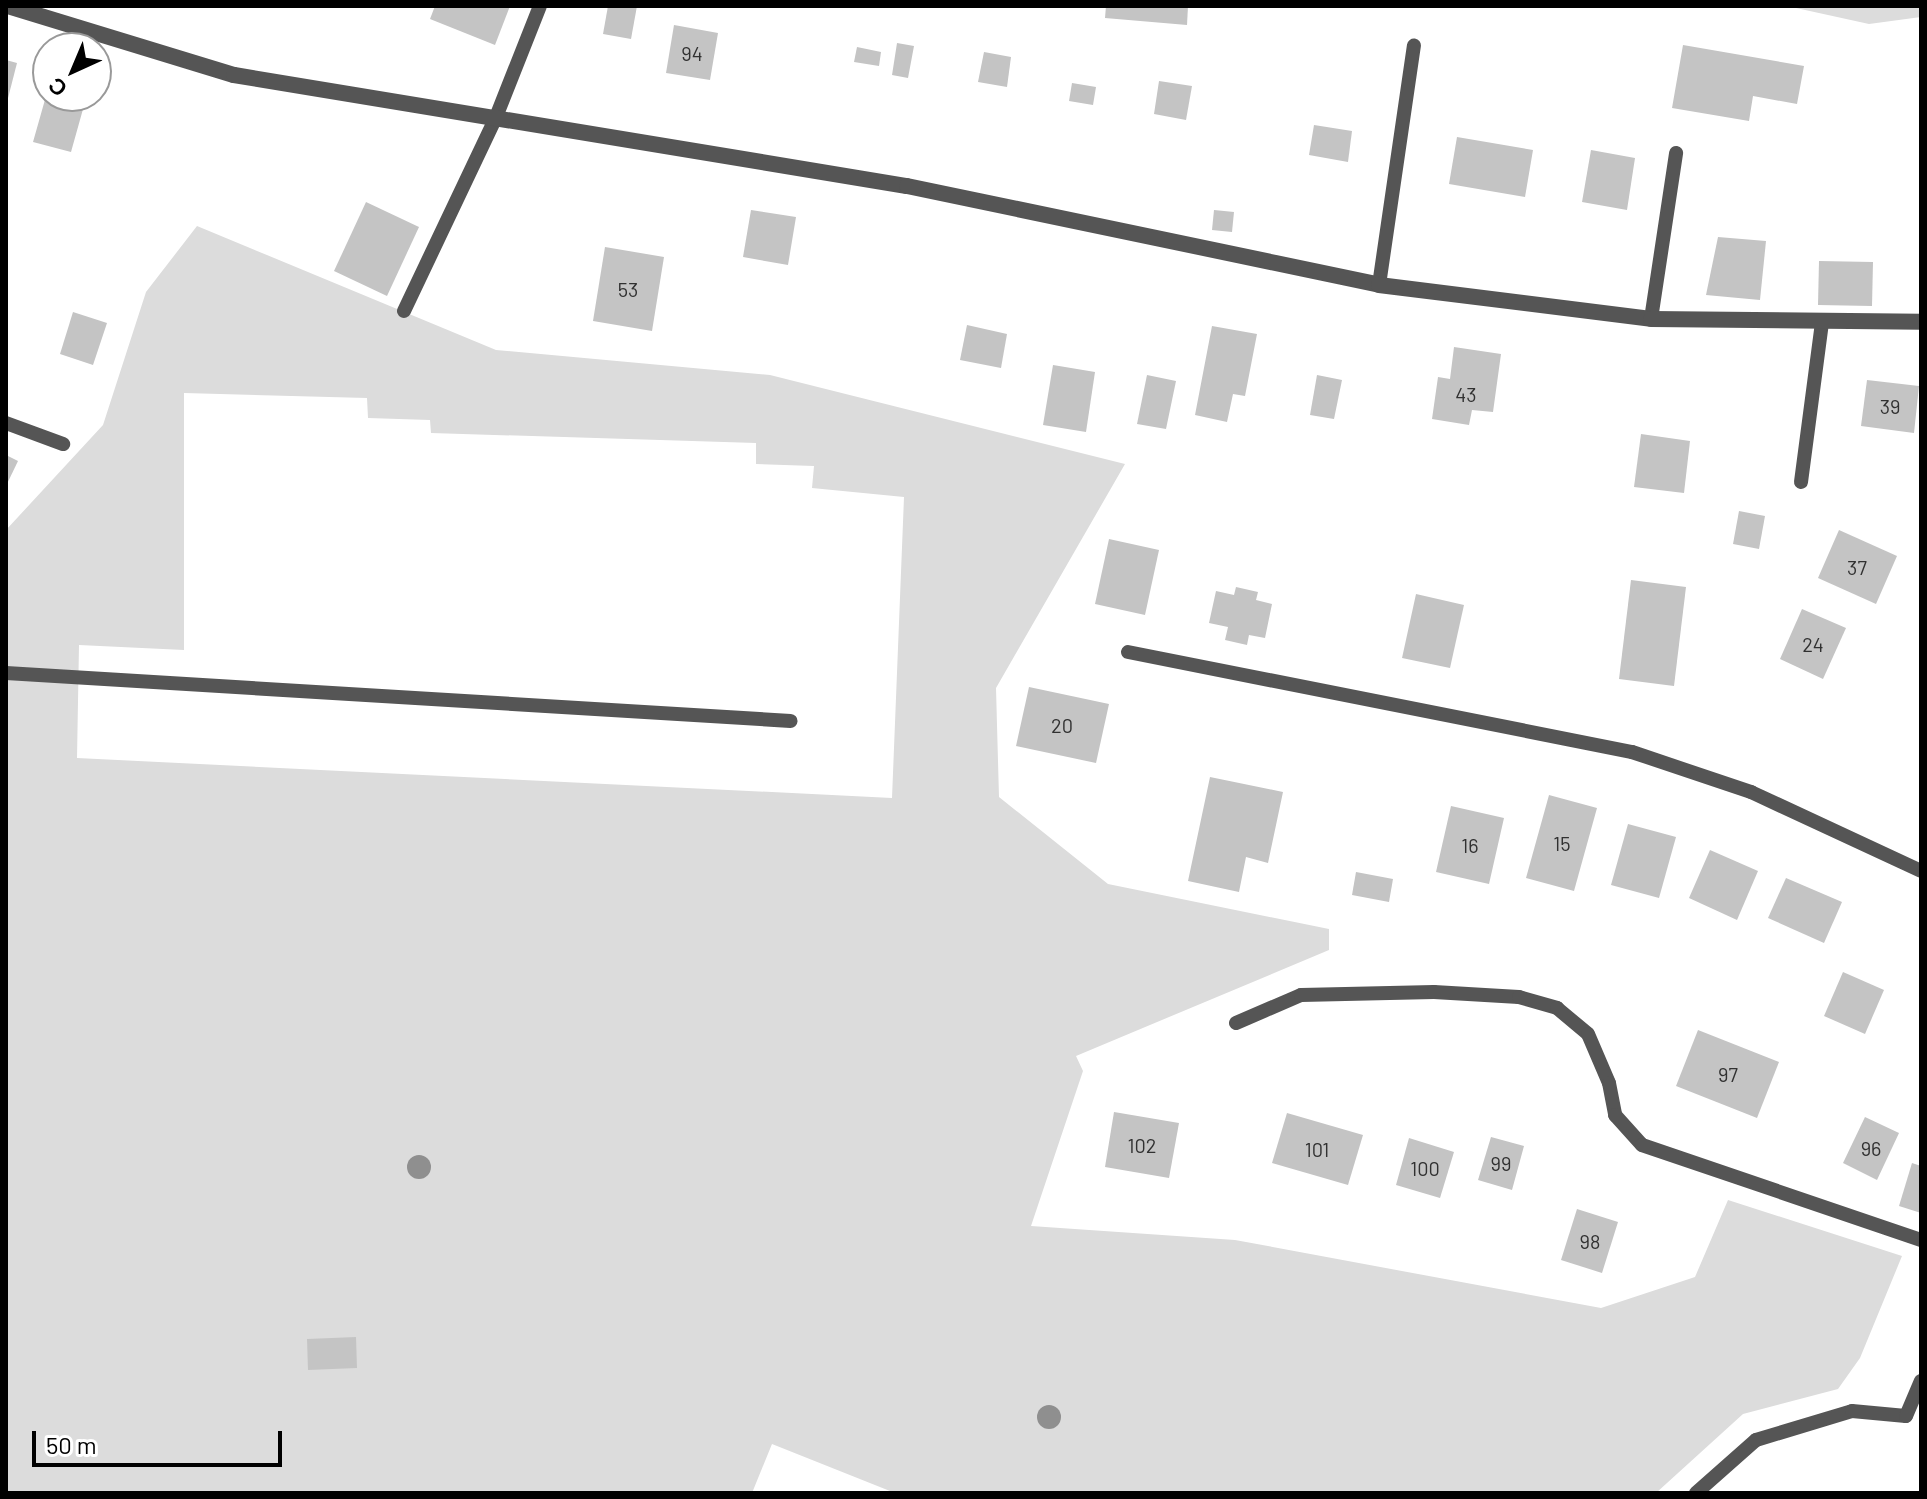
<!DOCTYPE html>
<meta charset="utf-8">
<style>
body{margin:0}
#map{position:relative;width:1927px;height:1499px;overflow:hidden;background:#fff;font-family:Barlow,sans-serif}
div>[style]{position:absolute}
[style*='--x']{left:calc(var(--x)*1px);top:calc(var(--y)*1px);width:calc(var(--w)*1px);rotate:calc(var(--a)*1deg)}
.green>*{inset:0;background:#dcdcdc}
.building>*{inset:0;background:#c4c4c4}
.lane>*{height:14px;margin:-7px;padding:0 7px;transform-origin:7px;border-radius:7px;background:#555}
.street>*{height:16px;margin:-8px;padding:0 8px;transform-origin:8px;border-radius:8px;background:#555}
.trees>*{width:24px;height:24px;margin:-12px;border-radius:50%;background:#8f8f8f}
span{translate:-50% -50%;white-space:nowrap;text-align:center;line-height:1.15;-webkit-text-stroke:6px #fff;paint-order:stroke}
.number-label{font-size:20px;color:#313131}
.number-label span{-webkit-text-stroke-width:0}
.frame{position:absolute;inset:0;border:8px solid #000;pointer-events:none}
.north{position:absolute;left:32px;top:32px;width:80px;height:80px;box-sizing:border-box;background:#fff;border:2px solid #999;border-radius:50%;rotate:224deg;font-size:22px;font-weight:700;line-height:32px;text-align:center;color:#000}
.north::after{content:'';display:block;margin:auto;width:28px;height:36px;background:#000;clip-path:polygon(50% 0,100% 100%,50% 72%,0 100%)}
.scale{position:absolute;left:32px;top:1431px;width:250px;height:36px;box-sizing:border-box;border:4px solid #000;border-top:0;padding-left:10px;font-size:24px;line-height:28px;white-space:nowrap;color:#000;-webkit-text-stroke:6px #fff;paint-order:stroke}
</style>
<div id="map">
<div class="green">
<i style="clip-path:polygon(1787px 6px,1921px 6px,1921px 17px,1869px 24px)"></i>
<i style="clip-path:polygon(evenodd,197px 226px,496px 350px,770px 375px,1125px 464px,996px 688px,999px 797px,1108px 884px,1329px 929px,1329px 950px,1076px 1056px,1083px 1071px,1031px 1226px,1235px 1240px,1601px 1308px,1695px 1277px,1728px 1200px,1902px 1256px,1860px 1358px,1838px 1389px,1743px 1414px,1656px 1493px,895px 1493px,772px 1444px,752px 1493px,6px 1493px,6px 530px,103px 425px,146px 292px,197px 226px,184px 393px,367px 398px,368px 418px,430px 420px,431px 433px,756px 443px,756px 464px,814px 466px,812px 488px,904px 497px,892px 798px,77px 758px,79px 645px,184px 650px,184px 393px)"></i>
</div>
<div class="building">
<i style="clip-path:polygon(435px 6px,510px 6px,495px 45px,430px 19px)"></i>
<i style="clip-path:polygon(608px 6px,637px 6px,631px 39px,603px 34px)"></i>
<i style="clip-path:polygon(1106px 6px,1188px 6px,1187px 25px,1105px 18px)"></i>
<i style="clip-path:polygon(674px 25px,718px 33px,710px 80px,666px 73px)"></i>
<i style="clip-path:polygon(897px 43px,914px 46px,908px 78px,892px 75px)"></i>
<i style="clip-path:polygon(1683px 45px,1804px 66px,1797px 104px,1753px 96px,1749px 121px,1672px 108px)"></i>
<i style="clip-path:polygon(857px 47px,881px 52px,879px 66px,854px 62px)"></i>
<i style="clip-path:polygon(984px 52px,1011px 57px,1007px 87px,978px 82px)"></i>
<i style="clip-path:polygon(6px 60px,17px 63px,7px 102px,6px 102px)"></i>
<i style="clip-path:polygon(1159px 81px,1192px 86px,1186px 120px,1154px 114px)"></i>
<i style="clip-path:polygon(1072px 83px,1096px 87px,1093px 105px,1069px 101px)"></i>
<i style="clip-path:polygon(48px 89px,48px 96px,85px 102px,71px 152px,33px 142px)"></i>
<i style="clip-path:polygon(1314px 125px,1352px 131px,1348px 162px,1309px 155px)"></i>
<i style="clip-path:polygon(1457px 137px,1533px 150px,1525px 197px,1449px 184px)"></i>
<i style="clip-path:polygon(1591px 150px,1635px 158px,1627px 210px,1582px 202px)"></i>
<i style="clip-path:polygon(366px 202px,419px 227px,387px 296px,334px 271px)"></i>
<i style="clip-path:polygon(751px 210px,796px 217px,788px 265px,743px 257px)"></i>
<i style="clip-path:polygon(1214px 210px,1234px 212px,1232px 232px,1212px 230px)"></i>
<i style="clip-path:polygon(1718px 237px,1766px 241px,1760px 300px,1706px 295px)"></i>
<i style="clip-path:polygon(605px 247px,664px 257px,652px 331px,593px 321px)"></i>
<i style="clip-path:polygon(1819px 261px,1873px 262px,1872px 306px,1818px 305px)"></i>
<i style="clip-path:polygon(73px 312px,107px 323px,93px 365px,60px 354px)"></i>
<i style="clip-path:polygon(967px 325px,1007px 334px,1001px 368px,960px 360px)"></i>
<i style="clip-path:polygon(1212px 326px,1257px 334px,1245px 396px,1233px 394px,1227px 422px,1195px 415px)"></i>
<i style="clip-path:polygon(1454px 347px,1501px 354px,1493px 412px,1472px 410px,1469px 425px,1432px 419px,1438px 377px,1450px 379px)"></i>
<i style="clip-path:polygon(1053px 365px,1095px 372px,1086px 432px,1043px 425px)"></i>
<i style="clip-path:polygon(1147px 375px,1176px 381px,1166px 429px,1137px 424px)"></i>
<i style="clip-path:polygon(1317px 375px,1342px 380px,1334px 419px,1310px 415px)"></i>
<i style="clip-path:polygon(1867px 380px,1919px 386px,1914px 433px,1861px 426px)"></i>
<i style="clip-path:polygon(1641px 434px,1690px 441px,1684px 493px,1634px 487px)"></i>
<i style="clip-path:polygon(6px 455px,18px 461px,6px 486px)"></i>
<i style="clip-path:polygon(1739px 511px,1765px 516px,1759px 549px,1733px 544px)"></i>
<i style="clip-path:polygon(1839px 530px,1897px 556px,1876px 604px,1818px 578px)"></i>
<i style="clip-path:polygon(1109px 539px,1159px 550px,1145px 615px,1095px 604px)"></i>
<i style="clip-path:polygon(1631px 580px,1686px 587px,1674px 686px,1619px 679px)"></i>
<i style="clip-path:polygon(1236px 587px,1258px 592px,1256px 600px,1272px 604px,1265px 638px,1249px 635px,1247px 645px,1225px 640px,1228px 627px,1209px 623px,1216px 591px,1234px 595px)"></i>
<i style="clip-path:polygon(1416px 594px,1464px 605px,1450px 668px,1402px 658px)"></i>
<i style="clip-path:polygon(1802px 609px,1846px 628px,1823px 679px,1780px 659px)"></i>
<i style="clip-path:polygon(1029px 687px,1109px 704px,1096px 763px,1016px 746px)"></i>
<i style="clip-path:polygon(1210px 777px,1283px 792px,1268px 863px,1246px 857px,1239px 892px,1188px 881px)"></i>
<i style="clip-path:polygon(1549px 795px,1597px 808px,1574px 891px,1526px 878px)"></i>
<i style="clip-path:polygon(1451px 806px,1504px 818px,1489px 884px,1436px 872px)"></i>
<i style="clip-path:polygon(1628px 824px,1676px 837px,1659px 898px,1611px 885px)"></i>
<i style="clip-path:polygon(1710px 850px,1758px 871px,1737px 920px,1689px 898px)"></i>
<i style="clip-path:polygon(1356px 872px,1393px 879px,1389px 902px,1352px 895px)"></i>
<i style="clip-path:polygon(1786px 878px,1842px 902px,1824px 943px,1768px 918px)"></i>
<i style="clip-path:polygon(1843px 972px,1884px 990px,1865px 1034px,1824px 1016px)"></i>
<i style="clip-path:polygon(1698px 1030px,1779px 1062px,1757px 1118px,1676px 1086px)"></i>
<i style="clip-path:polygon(1114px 1112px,1179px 1123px,1169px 1178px,1105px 1167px)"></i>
<i style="clip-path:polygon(1287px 1113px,1363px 1135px,1348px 1185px,1272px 1163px)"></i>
<i style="clip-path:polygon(1865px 1117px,1899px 1133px,1877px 1180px,1843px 1163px)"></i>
<i style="clip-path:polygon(1491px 1137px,1524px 1146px,1512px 1190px,1478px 1180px)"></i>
<i style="clip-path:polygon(1409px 1138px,1454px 1152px,1440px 1198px,1396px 1185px)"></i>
<i style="clip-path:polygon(1912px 1163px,1921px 1166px,1921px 1213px,1899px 1206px)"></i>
<i style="clip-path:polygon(1577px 1209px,1618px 1222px,1602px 1273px,1561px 1260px)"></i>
<i style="clip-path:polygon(356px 1337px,357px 1368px,308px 1370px,307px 1339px)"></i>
</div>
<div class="lane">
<i style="--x:1379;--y:285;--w:242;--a:-81.7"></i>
<i style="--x:404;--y:311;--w:215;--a:-64.6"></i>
<i style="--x:496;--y:117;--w:119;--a:-68.4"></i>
<i style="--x:1651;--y:319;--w:168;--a:-81.4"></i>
<i style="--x:6;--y:423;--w:61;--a:20.2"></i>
<i style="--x:1801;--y:482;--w:160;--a:-82.5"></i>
<i style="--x:1128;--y:652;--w:514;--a:11.22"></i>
<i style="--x:1632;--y:752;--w:126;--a:18.6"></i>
<i style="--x:1751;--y:792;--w:187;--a:24.9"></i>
<i style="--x:6;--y:673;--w:786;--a:3.5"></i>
<i style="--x:1236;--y:1023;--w:71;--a:-23.3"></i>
<i style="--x:1301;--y:995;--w:133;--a:-1.3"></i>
<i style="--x:1434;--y:992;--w:85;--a:3.4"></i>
<i style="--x:1519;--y:997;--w:40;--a:16"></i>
<i style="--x:1557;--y:1008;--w:40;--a:40"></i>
<i style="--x:1588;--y:1034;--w:53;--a:66.8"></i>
<i style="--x:1609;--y:1083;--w:33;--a:79"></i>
<i style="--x:1615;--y:1115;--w:40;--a:48"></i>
<i style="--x:1642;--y:1145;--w:295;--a:18.8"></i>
<i style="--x:1696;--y:1493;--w:80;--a:-41.5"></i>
<i style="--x:1756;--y:1440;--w:100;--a:-16.8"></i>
<i style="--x:1852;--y:1411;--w:54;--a:5.3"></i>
<i style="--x:1906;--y:1416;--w:38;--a:-67"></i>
</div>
<div class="street">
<i style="--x:8;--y:6;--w:236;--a:17"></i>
<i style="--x:234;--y:75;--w:682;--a:9.37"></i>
<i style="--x:907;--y:186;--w:482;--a:11.8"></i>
<i style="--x:1379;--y:285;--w:274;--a:7.1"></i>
<i style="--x:1651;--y:319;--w:270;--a:0.6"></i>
</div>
<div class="trees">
<i style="left:419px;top:1167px"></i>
<i style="left:1049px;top:1417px"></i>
</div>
<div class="number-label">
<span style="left:692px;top:53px">94</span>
<span style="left:628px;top:289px">53</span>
<span style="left:1466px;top:394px">43</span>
<span style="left:1890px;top:406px">39</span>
<span style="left:1857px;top:567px">37</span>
<span style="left:1813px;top:644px">24</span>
<span style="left:1062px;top:725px">20</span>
<span style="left:1562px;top:843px">15</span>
<span style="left:1470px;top:845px">16</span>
<span style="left:1728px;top:1074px">97</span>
<span style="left:1142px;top:1145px">102</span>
<span style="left:1871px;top:1148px">96</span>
<span style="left:1317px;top:1149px">101</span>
<span style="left:1501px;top:1163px">99</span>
<span style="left:1425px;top:1168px">100</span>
<span style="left:1590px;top:1241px">98</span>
</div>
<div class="frame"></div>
<div class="north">С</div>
<div class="scale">50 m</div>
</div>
